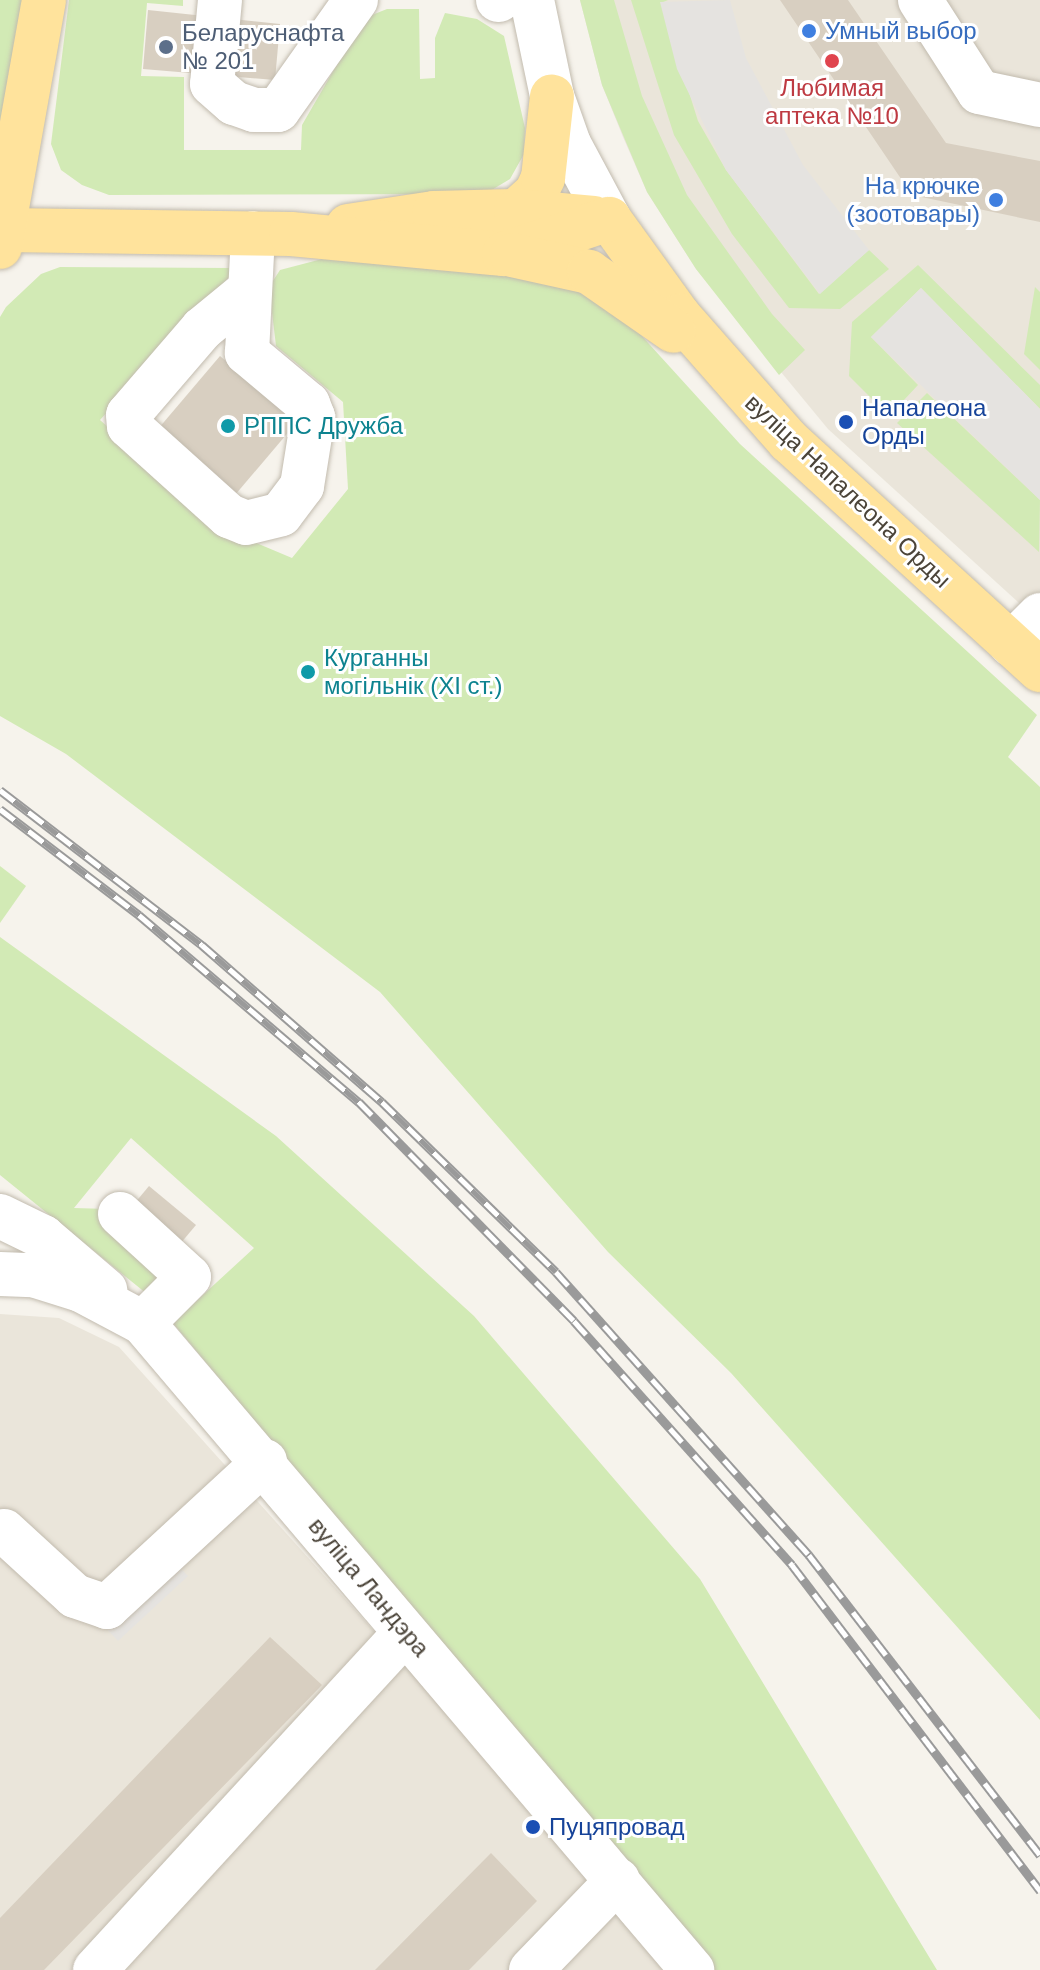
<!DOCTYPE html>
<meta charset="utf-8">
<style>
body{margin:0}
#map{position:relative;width:1040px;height:1970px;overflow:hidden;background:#f6f3ec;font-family:Arial,sans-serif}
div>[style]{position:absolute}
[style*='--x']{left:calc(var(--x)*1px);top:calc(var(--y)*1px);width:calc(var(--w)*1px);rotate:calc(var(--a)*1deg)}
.residential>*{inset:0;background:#eae5da}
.green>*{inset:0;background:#d2eab5}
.parking>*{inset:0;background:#e5e3e0}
.building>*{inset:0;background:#d8cfc1}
.roads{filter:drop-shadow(0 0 2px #c2bbae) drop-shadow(0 0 2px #c2bbae)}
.minor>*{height:44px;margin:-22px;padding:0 22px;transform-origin:22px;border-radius:22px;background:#fff}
.major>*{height:44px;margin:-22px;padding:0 22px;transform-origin:22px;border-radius:22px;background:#ffe39c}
.rail>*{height:9px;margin-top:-4.5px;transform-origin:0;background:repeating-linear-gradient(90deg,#fff 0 18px,#9a9a9a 0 36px);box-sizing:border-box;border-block:2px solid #9a9a9a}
.dots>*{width:22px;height:22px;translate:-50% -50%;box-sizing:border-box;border:4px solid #fff;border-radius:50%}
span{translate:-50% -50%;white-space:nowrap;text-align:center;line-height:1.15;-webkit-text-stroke:6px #fff;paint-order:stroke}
.shop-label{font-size:24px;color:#366cbe}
.left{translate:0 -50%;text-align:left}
.right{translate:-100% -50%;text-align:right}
.service-label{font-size:24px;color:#4e5e75}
.health-label{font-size:24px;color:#be3a42}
.transit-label{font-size:24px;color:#164399}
.culture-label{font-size:24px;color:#0d838f}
.street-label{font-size:24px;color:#4b4439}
</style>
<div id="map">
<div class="residential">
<i style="clip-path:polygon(580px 0,1040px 0,1040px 622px,828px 429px,696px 269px,647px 192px,623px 137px,602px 85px)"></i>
<i style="clip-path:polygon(0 1314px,59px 1318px,119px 1347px,635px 1922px,671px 1970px,0 1970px)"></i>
</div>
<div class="green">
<i style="clip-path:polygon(0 0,23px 0,0 136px)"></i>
<i style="clip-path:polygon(69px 0,183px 0,183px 6px,147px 3px,141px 76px,184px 77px,184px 150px,301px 150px,302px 125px,354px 35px,372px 15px,387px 9px,419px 9px,420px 79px,435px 78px,435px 38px,445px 13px,477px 19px,504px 36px,525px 128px,524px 154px,510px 179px,485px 194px,109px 195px,82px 185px,61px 170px,51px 144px)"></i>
<i style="clip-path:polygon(580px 0,614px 0,642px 96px,687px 195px,772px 314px,805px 350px,779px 375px,696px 269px,647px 192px,602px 85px)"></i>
<i style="clip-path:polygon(631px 0,668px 0,661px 3px,698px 121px,726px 170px,819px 294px,869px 250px,889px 269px,840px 309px,789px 308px,732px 234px,674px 135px)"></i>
<i style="clip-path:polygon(341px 254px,439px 260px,571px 288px,593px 300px,640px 334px,740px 444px,1037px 715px,1008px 757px,1040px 787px,1040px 1720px,731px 1373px,608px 1252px,380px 992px,66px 754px,0 716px,0 317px,6px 307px,41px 274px,60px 267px,231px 268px,229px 277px,100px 420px,225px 530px,292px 558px,348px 489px,343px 402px,276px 346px,269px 287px,280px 270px)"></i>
<i style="clip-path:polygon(918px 265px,1040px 385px,1040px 409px,921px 288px,871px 337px,918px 385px,889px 416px,849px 376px,852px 322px)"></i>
<i style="clip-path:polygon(1035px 287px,1040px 292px,1040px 370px,1024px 354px)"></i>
<i style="clip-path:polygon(927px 393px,1040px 500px,1039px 552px,897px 423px)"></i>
<i style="clip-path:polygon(0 866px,26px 886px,0 923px)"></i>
<i style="clip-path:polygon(evenodd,0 937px,276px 1136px,474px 1316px,700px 1579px,937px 1970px,713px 1970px,152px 1298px,0 1175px,0 937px,131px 1138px,254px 1248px,192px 1305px,108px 1209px,74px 1208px,131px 1138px)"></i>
</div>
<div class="parking">
<i style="clip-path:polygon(730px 0,746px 58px,803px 165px,869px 250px,820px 294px,726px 170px,677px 69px,660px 2px)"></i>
<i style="clip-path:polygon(921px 288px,1040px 409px,1040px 500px,871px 337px)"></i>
<i style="clip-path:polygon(170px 1557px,188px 1576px,118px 1641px,100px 1622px)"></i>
</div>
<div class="building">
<i style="clip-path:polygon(780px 0,848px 0,946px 143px,1040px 161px,1040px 222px,912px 195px)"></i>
<i style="clip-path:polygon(148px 10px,280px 24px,275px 80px,143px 69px)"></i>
<i style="clip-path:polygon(220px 356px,297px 422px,235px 495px,158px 429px)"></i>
<i style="clip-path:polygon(149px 1186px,196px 1225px,175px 1250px,129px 1210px)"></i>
<i style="clip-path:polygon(270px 1637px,322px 1685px,44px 1970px,0 1970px,0 1918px)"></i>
<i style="clip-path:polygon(491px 1853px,537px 1901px,469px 1970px,375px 1970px)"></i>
</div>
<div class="roads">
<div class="minor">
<i style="--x:220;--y:0;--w:84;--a:95.4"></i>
<i style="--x:212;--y:84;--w:29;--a:41"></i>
<i style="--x:234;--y:103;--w:21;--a:19"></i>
<i style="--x:254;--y:110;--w:24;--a:0"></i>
<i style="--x:278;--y:110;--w:135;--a:-54.7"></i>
<i style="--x:498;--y:0;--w:1;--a:0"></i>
<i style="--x:532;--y:0;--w:98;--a:78.2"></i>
<i style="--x:552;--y:96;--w:51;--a:70.5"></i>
<i style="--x:569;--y:144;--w:85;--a:61.9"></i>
<i style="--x:920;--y:0;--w:109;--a:57.3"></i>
<i style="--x:979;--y:92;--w:62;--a:12"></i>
<i style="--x:247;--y:292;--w:58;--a:140.6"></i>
<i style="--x:202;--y:329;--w:113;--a:130.7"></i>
<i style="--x:128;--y:415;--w:11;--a:85"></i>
<i style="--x:129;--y:426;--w:135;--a:42"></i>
<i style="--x:229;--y:516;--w:18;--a:22"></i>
<i style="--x:246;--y:523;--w:36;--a:-14"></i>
<i style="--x:281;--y:514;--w:35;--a:-53"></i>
<i style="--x:302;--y:486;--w:70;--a:-80.9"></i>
<i style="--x:313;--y:417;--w:14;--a:-111"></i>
<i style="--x:308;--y:404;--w:80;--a:-140.1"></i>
<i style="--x:247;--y:353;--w:120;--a:-87.1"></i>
<i style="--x:1011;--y:644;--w:41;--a:-45"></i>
<i style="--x:120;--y:1214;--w:93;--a:42.4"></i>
<i style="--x:189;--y:1277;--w:65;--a:135"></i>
<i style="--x:0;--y:1216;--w:48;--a:26"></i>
<i style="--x:43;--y:1237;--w:82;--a:40.5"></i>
<i style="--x:0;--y:1274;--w:33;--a:2"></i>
<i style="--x:33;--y:1275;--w:50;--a:17.4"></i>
<i style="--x:81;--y:1290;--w:70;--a:28"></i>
<i style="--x:143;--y:1323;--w:849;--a:49.68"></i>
<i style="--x:4;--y:1531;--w:96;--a:42.5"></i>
<i style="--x:75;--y:1596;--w:34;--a:19"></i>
<i style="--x:107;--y:1607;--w:215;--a:-42.7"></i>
<i style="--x:95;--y:1970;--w:458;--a:-47.4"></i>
<i style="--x:531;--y:1970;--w:125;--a:-46"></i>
</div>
<div class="major">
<i style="--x:516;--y:211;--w:27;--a:-42"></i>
<i style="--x:536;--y:193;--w:17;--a:-65"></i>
<i style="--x:543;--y:178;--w:82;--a:-83.7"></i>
<i style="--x:609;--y:219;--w:120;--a:54.2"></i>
<i style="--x:679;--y:316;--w:167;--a:48.7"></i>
<i style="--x:789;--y:441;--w:340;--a:42.4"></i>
<i style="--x:348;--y:226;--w:87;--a:-8.6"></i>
<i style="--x:434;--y:213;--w:82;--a:-1.4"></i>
<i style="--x:516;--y:211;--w:78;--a:5.1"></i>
<i style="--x:4;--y:230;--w:287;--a:0.8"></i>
<i style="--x:291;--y:234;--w:214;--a:5.4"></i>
<i style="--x:504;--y:254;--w:111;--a:-18.4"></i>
<i style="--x:0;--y:247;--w:251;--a:-79.9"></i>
<i style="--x:512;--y:255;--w:79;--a:12.4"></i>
<i style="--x:589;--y:272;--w:103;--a:34.8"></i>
</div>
</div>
<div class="rail">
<i style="--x:0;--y:790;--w:255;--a:37.5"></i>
<i style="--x:202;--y:945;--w:239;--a:41.1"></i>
<i style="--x:382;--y:1102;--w:243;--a:44.3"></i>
<i style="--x:556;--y:1272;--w:380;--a:48.2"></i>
<i style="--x:809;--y:1555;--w:379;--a:52.4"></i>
<i style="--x:0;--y:809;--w:175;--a:37.3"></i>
<i style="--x:139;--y:915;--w:289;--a:40.4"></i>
<i style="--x:359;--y:1102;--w:307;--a:45.5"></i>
<i style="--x:574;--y:1321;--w:327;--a:48.2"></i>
<i style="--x:792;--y:1565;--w:410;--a:52.7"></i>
</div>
<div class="dots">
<i style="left:809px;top:31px;background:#3f7fe0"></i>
<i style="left:166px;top:47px;background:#5c6f8a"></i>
<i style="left:832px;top:61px;background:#e0444e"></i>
<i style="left:996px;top:200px;background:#3f7fe0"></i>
<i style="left:846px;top:422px;background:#1a4fb4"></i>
<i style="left:228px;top:426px;background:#0f9aa8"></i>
<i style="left:308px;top:672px;background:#0f9aa8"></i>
<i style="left:533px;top:1827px;background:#1a4fb4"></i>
</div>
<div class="shop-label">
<span class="left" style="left:825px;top:31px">Умный выбор</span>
<span class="right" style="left:980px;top:200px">На крючке<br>(зоотовары)</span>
</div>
<div class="service-label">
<span class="left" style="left:182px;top:47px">Беларуснафта<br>№ 201</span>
</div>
<div class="health-label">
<span style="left:832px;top:102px">Любимая<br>аптека №10</span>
</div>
<div class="transit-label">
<span class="left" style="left:862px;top:422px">Напалеона<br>Орды</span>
<span class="left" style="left:549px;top:1827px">Пуцяпровад</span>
</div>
<div class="culture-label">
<span class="left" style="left:244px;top:426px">РППС Дружба</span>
<span class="left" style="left:324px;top:672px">Курганны<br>могільнік (XI ст.)</span>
</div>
<div class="street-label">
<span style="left:848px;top:491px;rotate:43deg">вуліца Напалеона Орды</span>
<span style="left:369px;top:1587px;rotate:50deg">вуліца Ландэра</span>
</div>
</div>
